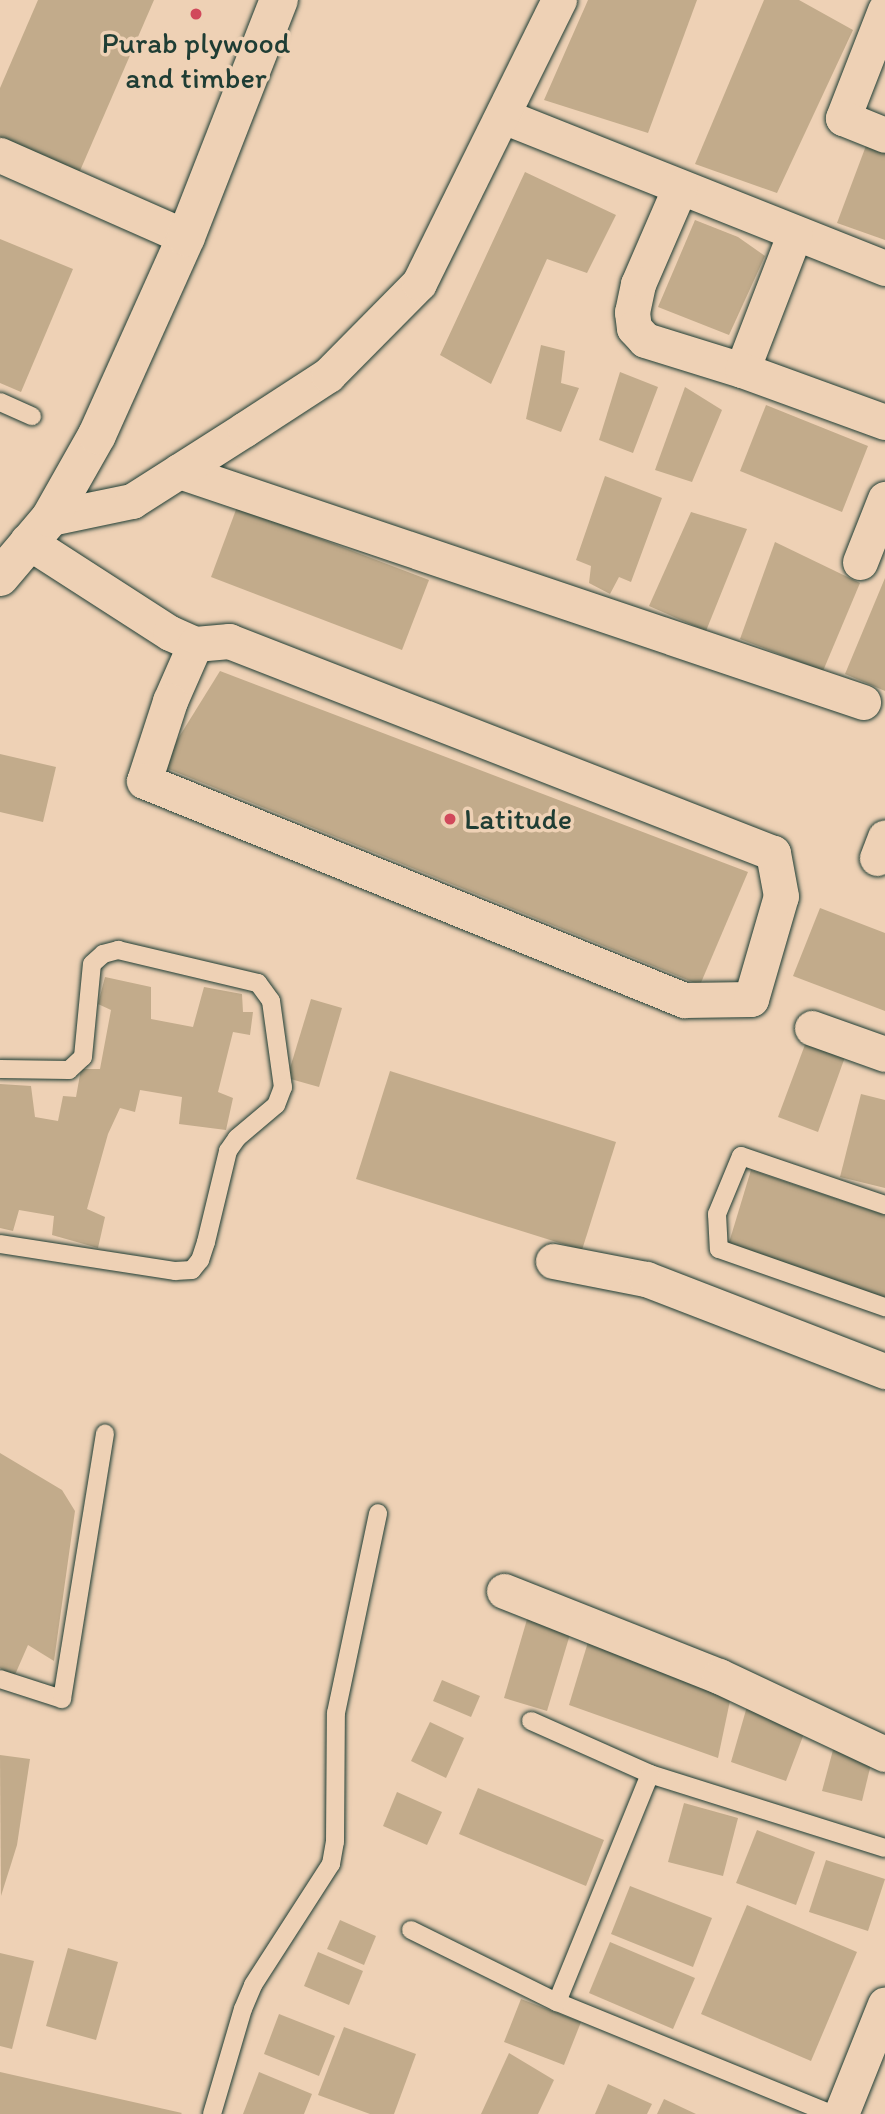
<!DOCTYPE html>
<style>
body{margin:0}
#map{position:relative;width:885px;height:2114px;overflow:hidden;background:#eed1b5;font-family:Itim,sans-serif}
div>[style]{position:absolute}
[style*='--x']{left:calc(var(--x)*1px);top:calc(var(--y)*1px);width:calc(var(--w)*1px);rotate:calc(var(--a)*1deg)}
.building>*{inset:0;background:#c2ab8b}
.roads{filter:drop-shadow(0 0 2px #1f3d34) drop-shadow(0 0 2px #1f3d34)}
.service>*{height:18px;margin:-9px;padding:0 9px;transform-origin:9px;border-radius:9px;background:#eed1b5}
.minor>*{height:35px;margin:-17.5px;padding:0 17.5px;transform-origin:17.5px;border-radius:17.5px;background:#eed1b5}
.tertiary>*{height:38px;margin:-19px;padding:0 19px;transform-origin:19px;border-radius:19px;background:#eed1b5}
.dots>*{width:19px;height:19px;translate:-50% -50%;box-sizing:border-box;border:4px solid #eed1b5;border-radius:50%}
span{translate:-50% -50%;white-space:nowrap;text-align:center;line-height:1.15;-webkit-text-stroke:7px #eed1b5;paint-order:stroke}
.poi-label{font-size:30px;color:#1f3d34}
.left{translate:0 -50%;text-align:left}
</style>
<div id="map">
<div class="building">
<i style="clip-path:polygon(38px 0,154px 0,76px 180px,0 146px,0 88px)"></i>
<i style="clip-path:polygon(588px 0,697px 0,648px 133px,544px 100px)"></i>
<i style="clip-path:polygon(764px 0,799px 0,853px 30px,777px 193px,695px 164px)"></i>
<i style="clip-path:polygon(867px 143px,885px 150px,885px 240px,837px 223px)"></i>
<i style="clip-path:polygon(525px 172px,616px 215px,587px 273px,547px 259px,491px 384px,440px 355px)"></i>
<i style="clip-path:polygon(695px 220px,738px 237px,765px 256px,729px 335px,658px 307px)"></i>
<i style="clip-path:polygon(0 239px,73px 269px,21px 392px,0 383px)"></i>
<i style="clip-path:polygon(541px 345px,565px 351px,561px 383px,579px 388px,561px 432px,526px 419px)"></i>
<i style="clip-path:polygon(620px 372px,658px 387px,633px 453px,599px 440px)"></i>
<i style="clip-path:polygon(685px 387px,722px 410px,692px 482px,655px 470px)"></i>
<i style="clip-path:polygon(766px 405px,868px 446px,842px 512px,740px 471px)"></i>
<i style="clip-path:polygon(605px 476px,662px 498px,631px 582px,619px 577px,610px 594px,589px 583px,591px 566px,576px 560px)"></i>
<i style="clip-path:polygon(237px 507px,429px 580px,402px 650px,211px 577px)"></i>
<i style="clip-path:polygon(691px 512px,747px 529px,706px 631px,649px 606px)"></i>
<i style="clip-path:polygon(775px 542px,860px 583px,823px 671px,740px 639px)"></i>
<i style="clip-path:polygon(885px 578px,885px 691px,845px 674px)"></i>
<i style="clip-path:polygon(220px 671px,748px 872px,700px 985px,161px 766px)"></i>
<i style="clip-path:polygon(0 754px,56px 767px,43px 822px,0 812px)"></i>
<i style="clip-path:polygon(820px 908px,885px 933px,885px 1011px,793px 976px)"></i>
<i style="clip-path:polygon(105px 977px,151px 987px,151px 1019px,193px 1027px,204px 987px,242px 994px,243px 1012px,253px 1012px,250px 1035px,233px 1032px,218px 1092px,233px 1098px,226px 1130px,179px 1124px,182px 1097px,140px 1090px,135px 1112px,120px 1108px,108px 1134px,87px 1209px,105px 1217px,98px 1248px,52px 1235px,54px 1216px,19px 1210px,13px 1231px,0 1228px,0 1084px,31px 1086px,35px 1117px,58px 1121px,63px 1096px,76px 1097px,81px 1069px,100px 1069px,111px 1010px,98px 1004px)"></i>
<i style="clip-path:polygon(311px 999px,342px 1008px,319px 1087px,287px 1078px)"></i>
<i style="clip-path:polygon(806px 1042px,845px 1057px,818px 1132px,778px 1117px)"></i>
<i style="clip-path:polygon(390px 1071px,616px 1142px,582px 1250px,356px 1179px)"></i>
<i style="clip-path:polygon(861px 1094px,885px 1100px,885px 1188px,840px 1177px)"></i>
<i style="clip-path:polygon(751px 1170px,885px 1215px,885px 1300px,728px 1246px)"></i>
<i style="clip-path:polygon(0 1453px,62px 1490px,75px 1511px,54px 1661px,28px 1645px,14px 1677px,0 1668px)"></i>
<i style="clip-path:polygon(528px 1616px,571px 1631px,547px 1711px,504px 1698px)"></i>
<i style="clip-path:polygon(588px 1642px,731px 1696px,718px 1758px,569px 1705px)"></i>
<i style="clip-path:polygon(442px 1680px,480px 1696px,471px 1717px,433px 1701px)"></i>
<i style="clip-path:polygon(748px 1703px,808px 1723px,786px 1781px,731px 1762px)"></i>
<i style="clip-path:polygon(430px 1722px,464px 1738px,446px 1778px,411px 1761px)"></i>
<i style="clip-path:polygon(833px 1750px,872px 1760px,862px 1801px,822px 1791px)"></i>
<i style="clip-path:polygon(0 1755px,30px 1759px,17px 1845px,1px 1896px)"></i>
<i style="clip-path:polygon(478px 1788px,604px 1840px,586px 1886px,459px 1834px)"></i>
<i style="clip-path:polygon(397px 1792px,442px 1812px,427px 1845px,383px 1826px)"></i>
<i style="clip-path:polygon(684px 1803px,738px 1818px,723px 1876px,668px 1862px)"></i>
<i style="clip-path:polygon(757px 1830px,815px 1852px,796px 1905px,736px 1883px)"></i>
<i style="clip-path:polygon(826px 1860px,885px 1879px,868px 1931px,809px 1912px)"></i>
<i style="clip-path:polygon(630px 1886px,712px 1918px,693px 1967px,611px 1934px)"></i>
<i style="clip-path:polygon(747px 1905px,857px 1952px,811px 2061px,701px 2014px)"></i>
<i style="clip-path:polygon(340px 1920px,376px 1936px,364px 1965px,327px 1949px)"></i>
<i style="clip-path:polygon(610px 1942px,695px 1978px,673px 2029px,589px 1993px)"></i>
<i style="clip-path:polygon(68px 1948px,118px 1962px,96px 2040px,46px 2026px)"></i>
<i style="clip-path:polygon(318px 1952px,363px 1971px,349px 2005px,304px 1986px)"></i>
<i style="clip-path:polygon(0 1953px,34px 1961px,12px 2049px,0 2046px)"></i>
<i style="clip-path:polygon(521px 1999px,581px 2022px,564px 2065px,504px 2042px)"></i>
<i style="clip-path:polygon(279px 2014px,335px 2036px,319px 2076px,264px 2054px)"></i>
<i style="clip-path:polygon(344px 2027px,416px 2054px,394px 2114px,370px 2114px,318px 2095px)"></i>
<i style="clip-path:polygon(509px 2053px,554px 2080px,538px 2114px,481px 2114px)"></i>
<i style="clip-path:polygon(0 2072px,182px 2113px,181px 2114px,0 2114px)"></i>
<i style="clip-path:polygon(259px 2072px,312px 2094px,304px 2114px,243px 2114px)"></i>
<i style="clip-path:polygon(608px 2084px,652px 2104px,647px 2114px,595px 2114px)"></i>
<i style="clip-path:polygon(664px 2099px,696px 2114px,657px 2114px)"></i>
</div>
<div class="roads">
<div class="service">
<i style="--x:0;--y:402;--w:35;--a:24"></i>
<i style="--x:0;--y:1069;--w:69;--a:0.8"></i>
<i style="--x:69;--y:1070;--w:19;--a:-43"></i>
<i style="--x:83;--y:1057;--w:93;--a:-84.5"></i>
<i style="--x:92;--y:964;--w:15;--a:-42"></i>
<i style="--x:103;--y:954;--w:16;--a:-15"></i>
<i style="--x:118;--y:950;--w:144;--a:13.3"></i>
<i style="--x:258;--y:983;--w:22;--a:54"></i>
<i style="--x:271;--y:1001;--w:87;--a:82.1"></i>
<i style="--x:283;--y:1087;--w:19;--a:111"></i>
<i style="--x:276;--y:1105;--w:51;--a:139.8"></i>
<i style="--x:237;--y:1138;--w:16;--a:125"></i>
<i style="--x:228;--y:1151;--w:94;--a:103.6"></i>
<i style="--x:206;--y:1242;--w:19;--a:108"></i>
<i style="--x:200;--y:1260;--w:13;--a:129"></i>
<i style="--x:192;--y:1270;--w:17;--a:177"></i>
<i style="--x:175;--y:1271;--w:177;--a:-171.2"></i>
<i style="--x:885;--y:1205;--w:152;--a:-161.2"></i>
<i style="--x:741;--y:1156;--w:63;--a:112.5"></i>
<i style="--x:717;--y:1214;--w:35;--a:87"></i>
<i style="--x:719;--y:1249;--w:176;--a:19.3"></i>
<i style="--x:0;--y:1679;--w:65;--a:17.9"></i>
<i style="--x:62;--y:1699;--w:269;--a:-80.8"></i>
<i style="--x:531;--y:1721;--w:130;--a:24"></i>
<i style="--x:650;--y:1774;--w:246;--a:17.5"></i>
<i style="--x:411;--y:1930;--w:163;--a:26.3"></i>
<i style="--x:557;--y:2002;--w:296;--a:22.2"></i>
<i style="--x:557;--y:2002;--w:246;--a:-67.8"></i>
<i style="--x:212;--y:2114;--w:109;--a:-73.6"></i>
<i style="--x:243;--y:2009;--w:26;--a:-67"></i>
<i style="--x:253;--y:1985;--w:144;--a:-57.2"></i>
<i style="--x:331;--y:1864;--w:22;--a:-80"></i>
<i style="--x:335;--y:1842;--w:129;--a:-89.6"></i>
<i style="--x:336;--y:1713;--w:204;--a:-78.1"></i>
</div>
<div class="minor">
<i style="--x:885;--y:10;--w:116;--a:111.3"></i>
<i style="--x:843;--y:118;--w:45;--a:22"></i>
<i style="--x:503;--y:116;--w:411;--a:21.7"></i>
<i style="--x:0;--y:155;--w:203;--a:23.8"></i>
<i style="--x:680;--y:187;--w:106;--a:113.4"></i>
<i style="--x:638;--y:284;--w:29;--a:102"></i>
<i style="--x:632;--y:312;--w:16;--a:83"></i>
<i style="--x:634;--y:328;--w:16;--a:47"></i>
<i style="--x:645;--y:340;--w:102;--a:17.2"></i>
<i style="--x:742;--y:370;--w:147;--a:-68.9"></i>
<i style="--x:742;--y:370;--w:152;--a:20"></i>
<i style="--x:179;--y:471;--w:722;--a:18.66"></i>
<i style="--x:50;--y:518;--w:84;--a:-11.7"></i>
<i style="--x:132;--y:501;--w:134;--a:-32.5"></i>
<i style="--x:245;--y:429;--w:99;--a:-33"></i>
<i style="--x:328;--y:375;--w:129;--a:-45.3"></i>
<i style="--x:419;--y:283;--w:316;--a:-63.7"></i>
<i style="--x:27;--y:541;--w:170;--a:32.8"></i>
<i style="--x:170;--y:633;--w:27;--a:24"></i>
<i style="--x:195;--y:644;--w:62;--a:113.7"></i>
<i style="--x:170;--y:701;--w:84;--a:108"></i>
<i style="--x:144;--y:781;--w:583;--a:22.08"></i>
<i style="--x:684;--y:1000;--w:67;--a:-0.9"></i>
<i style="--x:751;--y:999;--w:107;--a:-73.8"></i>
<i style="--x:781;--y:896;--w:44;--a:-100.5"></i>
<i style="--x:773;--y:853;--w:584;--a:-158.71"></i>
<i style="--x:229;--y:641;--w:34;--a:175"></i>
<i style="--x:860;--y:562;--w:68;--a:-68.4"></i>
<i style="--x:877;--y:858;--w:22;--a:-69"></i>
<i style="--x:812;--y:1028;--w:77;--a:19.6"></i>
<i style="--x:553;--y:1261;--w:95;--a:11"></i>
<i style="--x:646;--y:1279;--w:256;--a:21.1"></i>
<i style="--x:504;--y:1591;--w:231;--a:21.6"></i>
<i style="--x:719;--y:1676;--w:183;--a:25.2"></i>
<i style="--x:841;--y:2114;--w:118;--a:-68.2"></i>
</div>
<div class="tertiary">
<i style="--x:0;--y:577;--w:77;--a:-49.7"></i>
<i style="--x:50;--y:518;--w:95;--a:-60.5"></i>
<i style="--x:97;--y:435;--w:217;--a:-65.8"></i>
<i style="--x:186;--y:237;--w:255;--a:-68.6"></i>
</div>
</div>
<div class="dots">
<i style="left:196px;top:14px;background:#d1495b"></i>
<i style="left:450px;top:819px;background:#d1495b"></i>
</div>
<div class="poi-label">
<span style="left:196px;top:60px">Purab plywood<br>and timber</span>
<span class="left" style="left:464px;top:819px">Latitude</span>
</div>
</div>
